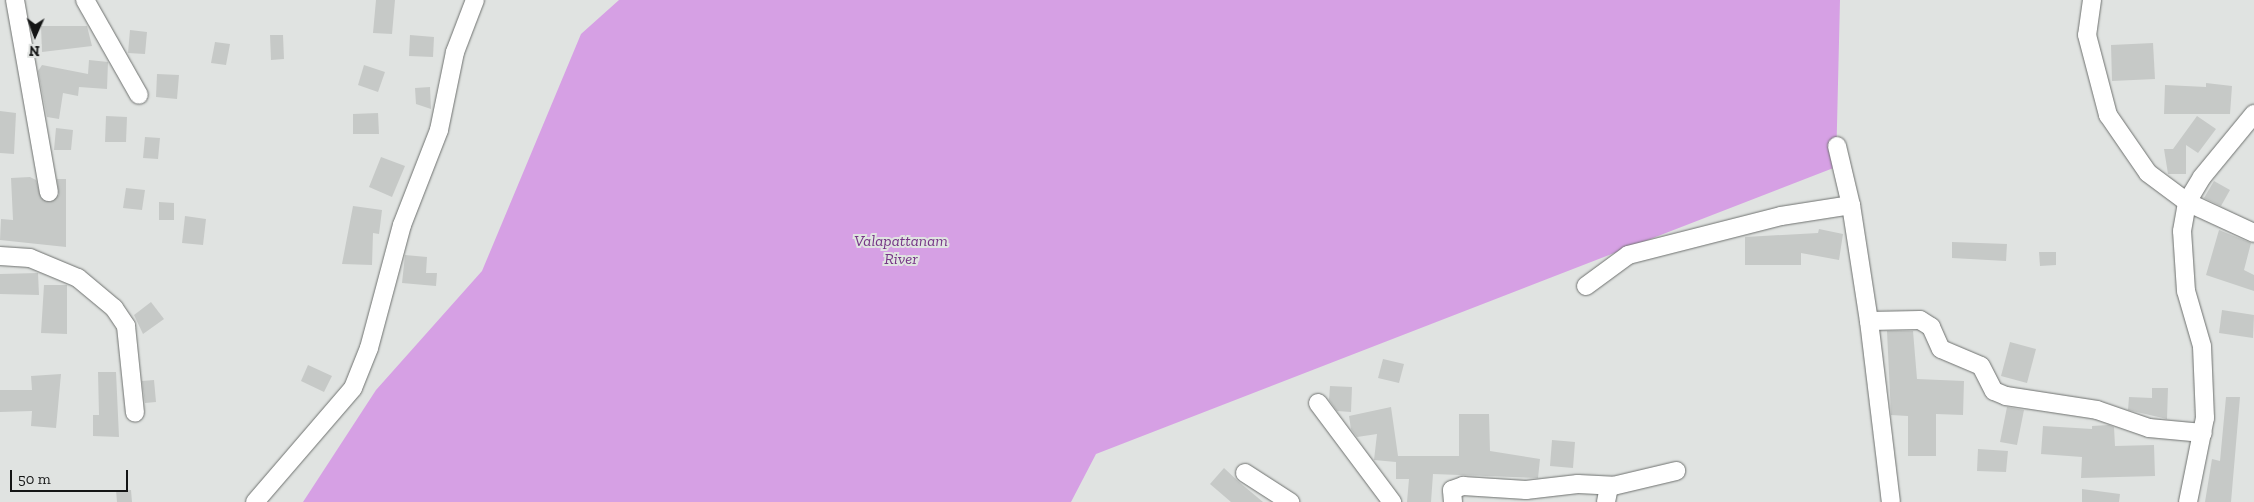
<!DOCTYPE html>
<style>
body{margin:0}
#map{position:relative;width:2254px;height:502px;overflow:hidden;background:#e0e3e1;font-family:"Zilla Slab",serif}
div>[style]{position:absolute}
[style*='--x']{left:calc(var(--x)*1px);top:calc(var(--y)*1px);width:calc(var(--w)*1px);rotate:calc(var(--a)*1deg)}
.water>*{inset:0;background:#d6a0e4}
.building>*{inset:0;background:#c6c9c7}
.roads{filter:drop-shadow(0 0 1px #6e716f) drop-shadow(0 0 1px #6e716f)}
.minor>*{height:18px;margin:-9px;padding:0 9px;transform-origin:9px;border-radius:9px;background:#fff}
span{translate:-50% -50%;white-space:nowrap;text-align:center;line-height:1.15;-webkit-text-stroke:4px #e0e3e1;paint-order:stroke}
.water-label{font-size:16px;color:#763686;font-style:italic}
.north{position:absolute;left:10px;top:10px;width:50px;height:50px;-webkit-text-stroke:4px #e0e3e1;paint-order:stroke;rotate:182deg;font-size:14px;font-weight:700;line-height:20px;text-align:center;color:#141515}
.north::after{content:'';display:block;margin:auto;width:18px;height:22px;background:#141515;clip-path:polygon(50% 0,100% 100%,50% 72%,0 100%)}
.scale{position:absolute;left:10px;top:470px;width:118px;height:22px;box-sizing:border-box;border:2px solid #141515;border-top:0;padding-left:6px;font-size:15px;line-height:18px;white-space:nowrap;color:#141515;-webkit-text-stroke:4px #e0e3e1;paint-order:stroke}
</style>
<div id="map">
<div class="water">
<i style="clip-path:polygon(619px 0,1840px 0,1836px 167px,1096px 454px,1071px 502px,303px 502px,376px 390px,482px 271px,581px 34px)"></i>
</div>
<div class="building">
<i style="clip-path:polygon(376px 0,395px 0,392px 34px,373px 33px)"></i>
<i style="clip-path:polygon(41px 26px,87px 26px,92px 46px,42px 52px)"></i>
<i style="clip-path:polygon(130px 30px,147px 32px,145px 54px,128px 53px)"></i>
<i style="clip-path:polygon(270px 35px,283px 35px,284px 59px,271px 60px)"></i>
<i style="clip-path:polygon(410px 35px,434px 37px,433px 57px,409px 56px)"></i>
<i style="clip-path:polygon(215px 42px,230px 44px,226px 65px,211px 63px)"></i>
<i style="clip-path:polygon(2153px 43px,2155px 79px,2112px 81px,2111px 45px)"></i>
<i style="clip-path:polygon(89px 60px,108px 62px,107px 89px,79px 87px,78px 96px,63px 93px,59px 119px,47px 117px,38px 71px,42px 65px,88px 74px)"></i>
<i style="clip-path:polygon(364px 65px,385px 72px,378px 92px,358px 85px)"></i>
<i style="clip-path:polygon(157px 74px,179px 75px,177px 99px,156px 97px)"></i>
<i style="clip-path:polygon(2206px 83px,2232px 86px,2230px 114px,2164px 114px,2165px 85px,2206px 87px)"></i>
<i style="clip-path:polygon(430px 87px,431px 109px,416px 104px,415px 88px)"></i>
<i style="clip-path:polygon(0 111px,16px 113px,14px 154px,0 153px)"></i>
<i style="clip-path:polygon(378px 113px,379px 134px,353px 134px,353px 114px)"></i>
<i style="clip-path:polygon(106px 116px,127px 117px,126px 142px,105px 142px)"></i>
<i style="clip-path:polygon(2197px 116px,2216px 129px,2198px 153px,2186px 145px,2186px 174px,2168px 174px,2164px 149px,2173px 149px)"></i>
<i style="clip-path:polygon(56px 128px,73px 130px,71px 150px,54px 150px)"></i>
<i style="clip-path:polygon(145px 137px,160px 138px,158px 159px,143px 158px)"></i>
<i style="clip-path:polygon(381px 157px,405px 166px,392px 197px,369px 187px)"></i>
<i style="clip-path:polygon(30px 177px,36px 180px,41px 198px,50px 202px,59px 195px,57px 179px,66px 179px,66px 247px,0 240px,1px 219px,13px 220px,11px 178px)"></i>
<i style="clip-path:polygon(2214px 181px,2230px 190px,2221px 206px,2204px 198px)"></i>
<i style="clip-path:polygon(126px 188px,145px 190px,142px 210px,123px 208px)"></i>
<i style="clip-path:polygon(159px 202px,174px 203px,174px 220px,159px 220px)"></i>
<i style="clip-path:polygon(353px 206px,382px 210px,379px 234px,373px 233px,372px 265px,342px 264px)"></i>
<i style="clip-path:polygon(185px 216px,206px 219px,203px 245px,182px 243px)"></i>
<i style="clip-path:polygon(1819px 229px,1843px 234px,1839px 260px,1801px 253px,1801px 265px,1745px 265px,1745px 237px,1818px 233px)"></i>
<i style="clip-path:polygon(2219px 230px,2251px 243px,2244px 270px,2254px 275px,2254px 291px,2206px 275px)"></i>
<i style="clip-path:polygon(1952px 242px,2007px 244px,2006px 261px,1952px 258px)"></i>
<i style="clip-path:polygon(2039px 252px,2056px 252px,2056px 265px,2040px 266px)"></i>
<i style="clip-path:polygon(405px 255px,427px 257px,426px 273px,437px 273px,436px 286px,402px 283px)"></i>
<i style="clip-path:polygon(38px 273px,39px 295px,0 294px,0 274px)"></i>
<i style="clip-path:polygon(44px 285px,67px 285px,67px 334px,41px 333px)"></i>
<i style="clip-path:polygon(151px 302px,164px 319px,143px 334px,134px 315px)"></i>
<i style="clip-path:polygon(2222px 310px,2254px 315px,2253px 338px,2219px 333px)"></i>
<i style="clip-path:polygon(1887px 331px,1913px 331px,1917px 379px,1964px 381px,1963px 415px,1936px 414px,1936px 456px,1908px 456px,1908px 416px,1891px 415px)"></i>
<i style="clip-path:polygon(2010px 342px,2036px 349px,2027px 383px,2001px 376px)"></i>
<i style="clip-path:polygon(1383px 359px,1404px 364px,1399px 383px,1378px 378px)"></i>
<i style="clip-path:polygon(308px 365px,332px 376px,324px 392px,301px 381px)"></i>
<i style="clip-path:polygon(98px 372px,116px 372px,119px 437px,93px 436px,93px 415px,99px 415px)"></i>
<i style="clip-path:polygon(61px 374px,56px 428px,31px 426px,32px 411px,0 412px,0 390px,32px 390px,31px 376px)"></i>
<i style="clip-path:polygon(154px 380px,156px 402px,145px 403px,142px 381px)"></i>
<i style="clip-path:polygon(1330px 386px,1352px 387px,1351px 412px,1337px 411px,1329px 400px)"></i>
<i style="clip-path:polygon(2152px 388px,2168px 388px,2167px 419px,2128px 410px,2129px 397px,2152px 398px)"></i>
<i style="clip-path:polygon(2226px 397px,2240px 397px,2231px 502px,2205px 502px,2212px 459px,2220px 461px)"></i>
<i style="clip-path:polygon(1391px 407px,1398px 456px,1459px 456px,1459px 414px,1489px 414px,1490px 451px,1540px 459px,1538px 478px,1433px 474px,1431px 502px,1407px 502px,1409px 479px,1396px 479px,1396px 462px,1374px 460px,1377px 434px,1357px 437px,1351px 429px,1349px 416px)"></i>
<i style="clip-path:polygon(2007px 407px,2024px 410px,2017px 445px,2000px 442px)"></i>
<i style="clip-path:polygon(2043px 426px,2092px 429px,2092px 426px,2109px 425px,2114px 427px,2115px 446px,2154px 445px,2155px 476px,2081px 478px,2082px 457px,2041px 454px)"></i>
<i style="clip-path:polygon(1552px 440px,1575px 442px,1573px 468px,1550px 466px)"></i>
<i style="clip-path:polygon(1978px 449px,2008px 451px,2006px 472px,1977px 471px)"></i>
<i style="clip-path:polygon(1224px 468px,1239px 482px,1263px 502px,1231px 502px,1210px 484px)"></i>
<i style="clip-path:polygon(2082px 489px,2120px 494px,2119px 502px,2082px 502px)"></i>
<i style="clip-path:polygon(116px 490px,131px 490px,132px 502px,117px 502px)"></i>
</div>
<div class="roads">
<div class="minor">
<i style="--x:15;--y:0;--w:195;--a:80"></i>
<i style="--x:85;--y:0;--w:109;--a:60.4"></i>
<i style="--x:2092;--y:0;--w:35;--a:98"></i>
<i style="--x:2087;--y:35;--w:83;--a:75.3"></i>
<i style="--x:2108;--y:115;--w:70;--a:55.4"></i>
<i style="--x:2148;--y:173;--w:49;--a:36.6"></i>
<i style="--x:2187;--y:202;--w:74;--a:24.8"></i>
<i style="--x:1837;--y:146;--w:61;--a:76.7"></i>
<i style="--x:0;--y:256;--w:30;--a:4"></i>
<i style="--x:30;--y:258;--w:52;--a:22.6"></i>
<i style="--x:78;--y:278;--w:47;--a:39.8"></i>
<i style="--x:114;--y:308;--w:22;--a:56"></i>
<i style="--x:126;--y:326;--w:87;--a:84.1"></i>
<i style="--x:1586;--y:286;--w:52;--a:-36.4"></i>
<i style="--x:1628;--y:255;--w:158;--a:-14.3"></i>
<i style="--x:1781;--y:216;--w:71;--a:-8.9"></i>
<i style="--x:1851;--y:205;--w:117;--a:81.2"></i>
<i style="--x:1869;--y:321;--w:51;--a:-1.1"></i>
<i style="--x:1920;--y:320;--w:13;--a:32"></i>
<i style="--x:1931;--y:327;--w:24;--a:66"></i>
<i style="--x:1941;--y:349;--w:43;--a:23"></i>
<i style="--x:1981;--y:366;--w:28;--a:63"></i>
<i style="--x:1994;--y:391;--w:13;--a:23"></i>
<i style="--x:2006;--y:396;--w:92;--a:8.7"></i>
<i style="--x:2097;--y:410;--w:55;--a:19.1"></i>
<i style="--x:2149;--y:428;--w:54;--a:5.3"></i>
<i style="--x:1869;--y:321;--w:182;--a:83.1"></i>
<i style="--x:1318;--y:403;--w:124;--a:53.2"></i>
<i style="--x:1245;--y:473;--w:54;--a:32.8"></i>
<i style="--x:255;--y:502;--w:150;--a:-49.3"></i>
<i style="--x:353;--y:388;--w:43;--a:-68.2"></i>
<i style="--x:369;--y:348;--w:127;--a:-75"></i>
<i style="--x:402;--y:225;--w:102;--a:-68.7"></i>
<i style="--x:439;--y:130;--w:80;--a:-78.4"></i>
<i style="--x:455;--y:52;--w:56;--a:-69"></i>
<i style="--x:1453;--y:502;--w:12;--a:-95"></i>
<i style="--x:1452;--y:490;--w:12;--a:-20"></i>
<i style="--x:1463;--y:486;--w:63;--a:3.6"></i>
<i style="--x:1526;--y:490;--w:52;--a:-6.6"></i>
<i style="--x:1578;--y:484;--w:35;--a:3"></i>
<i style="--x:1613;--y:486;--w:65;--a:-13.4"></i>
<i style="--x:1606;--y:502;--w:15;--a:-79"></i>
<i style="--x:2188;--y:502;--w:86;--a:-78.6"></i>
<i style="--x:2205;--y:418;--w:72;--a:-92.4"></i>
<i style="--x:2202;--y:346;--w:57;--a:-106.2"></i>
<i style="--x:2186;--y:291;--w:60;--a:-93.8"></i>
<i style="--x:2182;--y:231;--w:29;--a:-80"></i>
<i style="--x:2187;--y:202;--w:29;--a:-59"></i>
<i style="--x:2202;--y:177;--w:82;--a:-50.5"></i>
</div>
</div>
<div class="water-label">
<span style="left:901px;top:250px">Valapattanam<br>River</span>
</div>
<div class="north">N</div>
<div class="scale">50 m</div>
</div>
